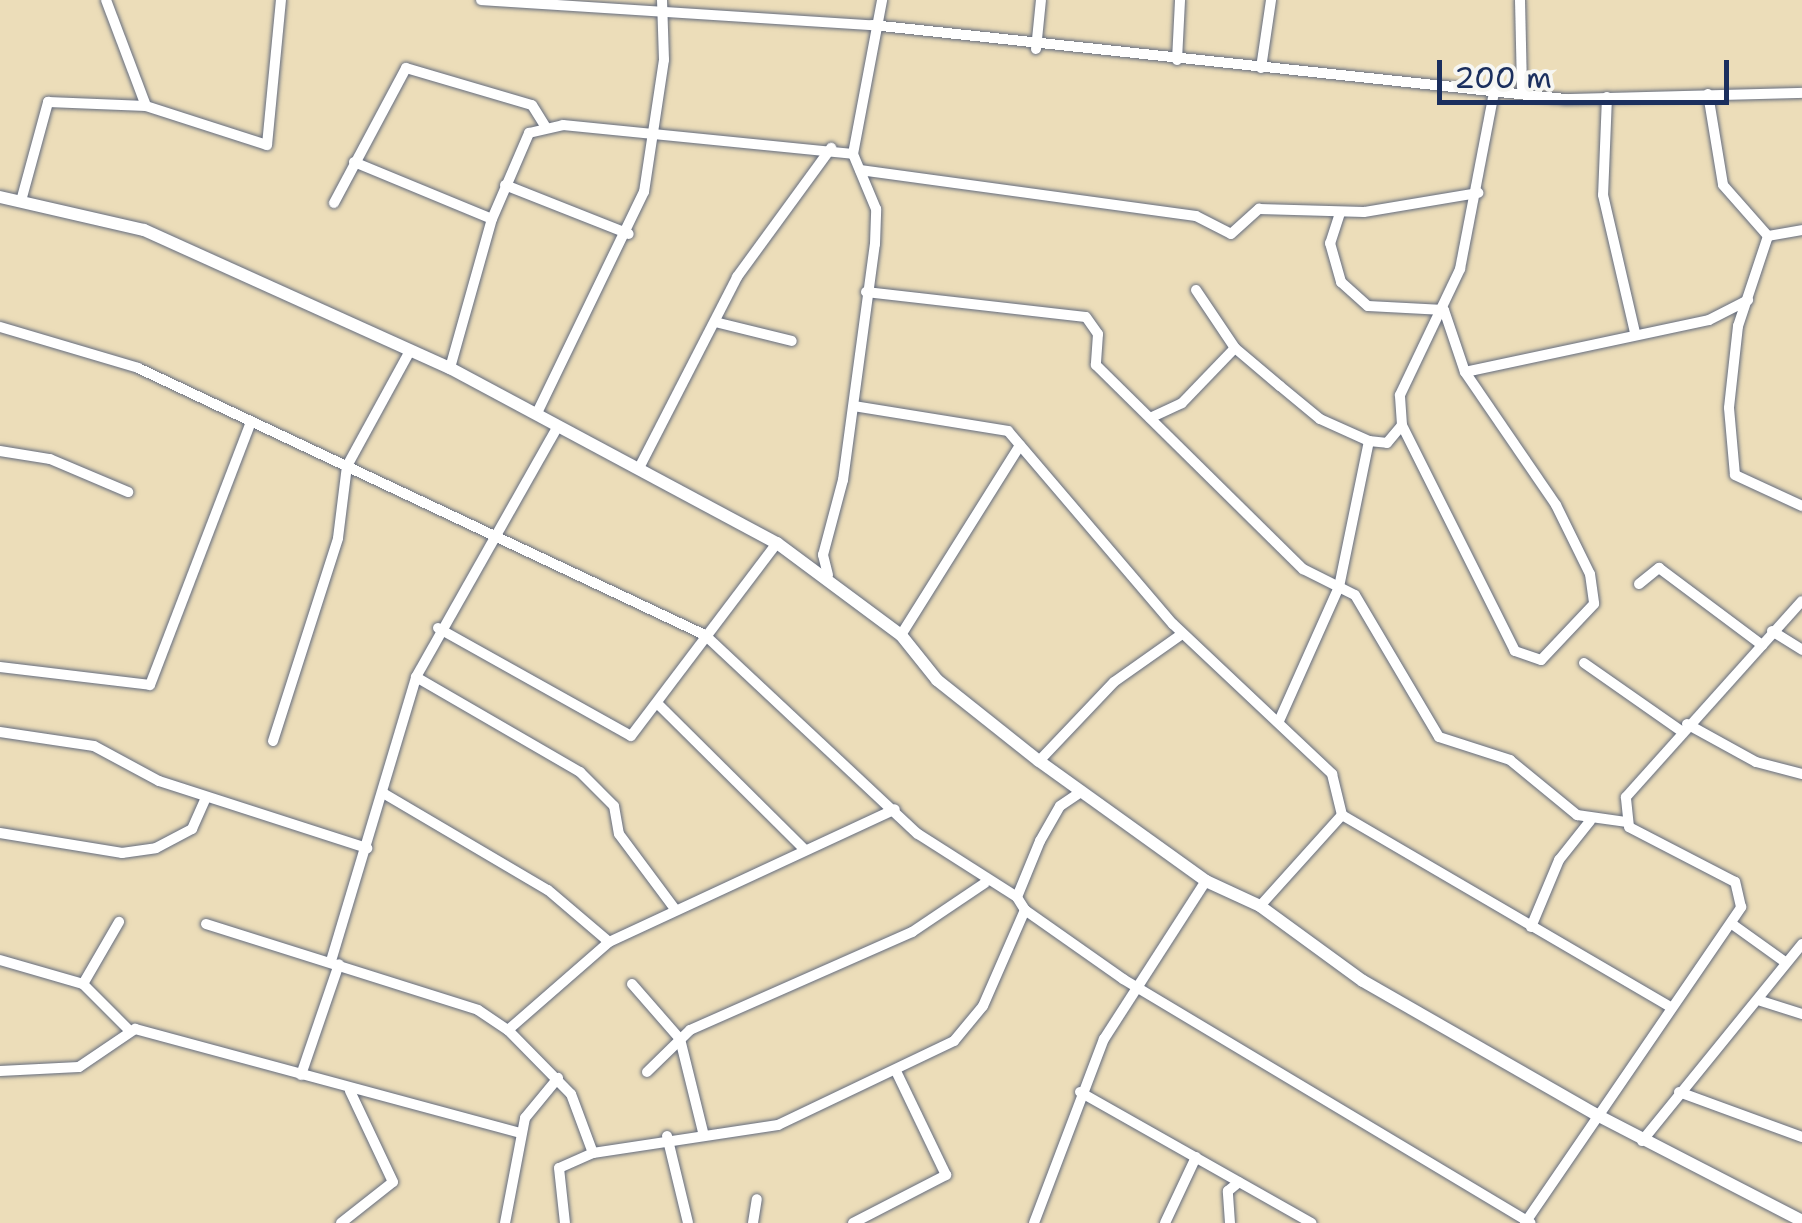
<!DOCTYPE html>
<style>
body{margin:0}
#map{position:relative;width:1802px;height:1223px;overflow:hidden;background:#ecddb9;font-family:"Shantell Sans",sans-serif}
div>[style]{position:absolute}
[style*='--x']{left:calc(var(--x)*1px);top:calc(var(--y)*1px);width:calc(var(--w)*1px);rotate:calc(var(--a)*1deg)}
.roads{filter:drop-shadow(0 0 2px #646c7e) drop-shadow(0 0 2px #646c7e)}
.minor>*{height:10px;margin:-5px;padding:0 5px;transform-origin:5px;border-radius:5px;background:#fff}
.tertiary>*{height:12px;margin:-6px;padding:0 6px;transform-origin:6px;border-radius:6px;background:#fff}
span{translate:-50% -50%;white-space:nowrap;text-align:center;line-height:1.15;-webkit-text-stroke:8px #f6f6f2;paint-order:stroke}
.scale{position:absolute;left:1437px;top:60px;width:292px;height:45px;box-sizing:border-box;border:5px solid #1b2f5e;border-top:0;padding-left:12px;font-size:30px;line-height:35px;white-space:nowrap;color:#1b2f5e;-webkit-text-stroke:8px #f6f6f2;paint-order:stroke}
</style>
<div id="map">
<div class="roads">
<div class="minor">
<i style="--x:106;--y:0;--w:113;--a:69.3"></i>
<i style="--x:146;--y:106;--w:127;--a:17.9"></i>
<i style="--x:267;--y:145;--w:146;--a:-84.5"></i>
<i style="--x:481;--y:0;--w:392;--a:3.7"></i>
<i style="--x:872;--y:25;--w:698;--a:6.09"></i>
<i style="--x:1566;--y:99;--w:236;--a:-1.5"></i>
<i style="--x:1520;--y:0;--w:88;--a:88.7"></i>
<i style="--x:1036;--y:49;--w:49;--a:-84.2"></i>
<i style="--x:1177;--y:60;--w:60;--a:-87.1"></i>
<i style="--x:1261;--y:68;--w:69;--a:-81.6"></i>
<i style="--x:1708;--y:94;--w:92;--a:80.6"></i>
<i style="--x:1723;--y:185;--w:68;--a:48.6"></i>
<i style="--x:1768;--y:236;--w:95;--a:108.4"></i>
<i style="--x:1738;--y:326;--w:82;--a:96.3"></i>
<i style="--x:1729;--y:408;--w:67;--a:84.9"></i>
<i style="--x:1735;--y:475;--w:74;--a:24.8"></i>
<i style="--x:1607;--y:97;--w:98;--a:92.3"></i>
<i style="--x:1603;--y:195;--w:142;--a:76.9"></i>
<i style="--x:354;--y:162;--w:149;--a:22.4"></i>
<i style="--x:860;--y:170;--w:339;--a:7.8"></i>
<i style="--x:1196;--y:216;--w:39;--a:27"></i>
<i style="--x:1231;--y:234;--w:38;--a:-42"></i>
<i style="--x:1259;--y:209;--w:105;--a:1.6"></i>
<i style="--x:1364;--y:212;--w:116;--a:-9.5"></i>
<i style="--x:505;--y:185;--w:133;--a:21.6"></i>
<i style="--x:21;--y:201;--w:103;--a:-74.7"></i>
<i style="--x:48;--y:102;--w:98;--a:2.3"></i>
<i style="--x:334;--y:203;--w:153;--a:-61.9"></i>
<i style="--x:406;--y:68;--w:131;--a:16.4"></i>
<i style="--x:532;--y:105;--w:26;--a:58"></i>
<i style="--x:1340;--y:213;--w:32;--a:108"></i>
<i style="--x:1330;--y:243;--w:41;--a:74.2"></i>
<i style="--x:1341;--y:282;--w:36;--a:42"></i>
<i style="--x:1368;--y:306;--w:76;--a:3"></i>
<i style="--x:1444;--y:310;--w:65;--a:71.3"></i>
<i style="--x:1465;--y:372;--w:161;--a:55.6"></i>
<i style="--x:1556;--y:505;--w:77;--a:63.8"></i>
<i style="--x:1590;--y:574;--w:30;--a:82"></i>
<i style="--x:1594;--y:604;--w:77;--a:133.4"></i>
<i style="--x:1541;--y:660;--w:28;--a:-161"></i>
<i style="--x:1515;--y:651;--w:253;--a:-116.6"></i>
<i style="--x:1768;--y:236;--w:35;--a:-10"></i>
<i style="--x:1196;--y:290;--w:70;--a:56.1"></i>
<i style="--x:1235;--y:348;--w:59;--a:40.2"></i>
<i style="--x:1280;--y:386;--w:52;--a:39.5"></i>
<i style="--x:1320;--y:419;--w:54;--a:24.2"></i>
<i style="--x:866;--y:292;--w:221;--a:6.5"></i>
<i style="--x:1086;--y:317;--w:21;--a:55"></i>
<i style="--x:1098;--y:334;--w:31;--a:94"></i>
<i style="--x:1096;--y:365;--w:291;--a:44.6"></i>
<i style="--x:1303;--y:569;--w:58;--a:26.6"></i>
<i style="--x:1355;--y:595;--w:165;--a:59.4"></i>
<i style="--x:1439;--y:737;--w:75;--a:17.9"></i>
<i style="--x:1510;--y:760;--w:87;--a:39.4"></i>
<i style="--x:1577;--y:815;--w:49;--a:8.1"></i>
<i style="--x:715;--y:322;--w:79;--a:13.9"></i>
<i style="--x:0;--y:327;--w:144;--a:16.5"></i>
<i style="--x:138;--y:368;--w:627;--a:25.22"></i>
<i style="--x:705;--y:635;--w:291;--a:43.1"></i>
<i style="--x:918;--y:834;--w:117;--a:32.5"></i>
<i style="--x:450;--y:368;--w:155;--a:-74.3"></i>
<i style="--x:492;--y:219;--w:94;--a:-66.7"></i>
<i style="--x:529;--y:133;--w:35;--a:-13"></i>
<i style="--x:563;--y:125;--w:291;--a:5.7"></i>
<i style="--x:1465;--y:372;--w:249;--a:-12"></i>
<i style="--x:1709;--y:320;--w:44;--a:-27.1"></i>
<i style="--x:854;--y:406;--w:156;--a:9.2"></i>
<i style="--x:1008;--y:431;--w:254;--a:49.5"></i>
<i style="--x:1173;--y:624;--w:219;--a:43.3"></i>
<i style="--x:1332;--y:774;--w:42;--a:76.3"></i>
<i style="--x:1342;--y:815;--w:380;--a:30.3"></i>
<i style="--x:537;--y:413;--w:246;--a:-64.2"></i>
<i style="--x:644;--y:192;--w:134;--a:-81.4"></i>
<i style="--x:664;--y:60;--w:60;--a:-91.9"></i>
<i style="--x:1150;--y:418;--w:35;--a:-25"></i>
<i style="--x:1182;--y:403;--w:76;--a:-46.1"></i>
<i style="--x:0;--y:451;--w:51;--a:9.1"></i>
<i style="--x:50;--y:459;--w:85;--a:22.9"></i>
<i style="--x:639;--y:468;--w:215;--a:-62.8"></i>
<i style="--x:737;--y:277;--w:160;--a:-53.9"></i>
<i style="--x:828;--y:575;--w:21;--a:-104"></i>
<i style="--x:823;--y:555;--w:78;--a:-75.1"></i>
<i style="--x:843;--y:480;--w:238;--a:-82.3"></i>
<i style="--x:875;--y:244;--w:35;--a:-88"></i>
<i style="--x:876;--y:209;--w:60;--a:-112.7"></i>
<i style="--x:853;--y:154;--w:157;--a:-79.3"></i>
<i style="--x:1639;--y:584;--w:26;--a:-39"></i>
<i style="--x:1659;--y:568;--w:129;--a:36.8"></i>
<i style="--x:438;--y:628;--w:221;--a:29.2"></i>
<i style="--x:631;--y:736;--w:242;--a:-52.9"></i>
<i style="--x:1772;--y:631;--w:36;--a:32"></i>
<i style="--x:901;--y:635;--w:224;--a:-57.9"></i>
<i style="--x:1584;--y:663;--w:118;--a:35"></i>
<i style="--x:0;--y:667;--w:151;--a:6.8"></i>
<i style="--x:150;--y:685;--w:282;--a:-69"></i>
<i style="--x:416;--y:677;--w:190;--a:30.1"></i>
<i style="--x:580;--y:772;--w:48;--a:45"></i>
<i style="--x:614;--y:806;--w:28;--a:80"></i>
<i style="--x:619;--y:834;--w:94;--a:53.3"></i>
<i style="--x:660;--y:706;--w:203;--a:44.8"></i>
<i style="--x:1279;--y:721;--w:147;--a:-65.9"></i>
<i style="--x:1339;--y:587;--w:149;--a:-78.4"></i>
<i style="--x:1369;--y:441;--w:18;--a:6"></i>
<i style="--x:1387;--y:443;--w:23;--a:-50"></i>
<i style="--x:1402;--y:425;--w:30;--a:-94"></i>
<i style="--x:1400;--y:395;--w:140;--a:-64.5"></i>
<i style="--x:1460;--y:269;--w:184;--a:-79.1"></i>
<i style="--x:1687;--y:724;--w:79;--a:28.8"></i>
<i style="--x:1756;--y:762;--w:48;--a:14.6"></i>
<i style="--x:0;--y:732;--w:95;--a:8.5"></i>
<i style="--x:94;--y:746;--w:74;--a:28.3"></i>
<i style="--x:159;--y:781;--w:219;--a:17.9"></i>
<i style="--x:273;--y:741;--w:213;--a:-72.2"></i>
<i style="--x:338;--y:538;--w:73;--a:-82.9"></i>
<i style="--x:347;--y:466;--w:131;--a:-61.3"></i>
<i style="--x:1039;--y:761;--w:109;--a:-46.5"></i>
<i style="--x:1114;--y:682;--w:83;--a:-35.2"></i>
<i style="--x:383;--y:793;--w:191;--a:30.5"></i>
<i style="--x:548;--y:890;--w:80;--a:40.4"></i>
<i style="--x:0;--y:833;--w:124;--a:9.3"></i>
<i style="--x:122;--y:853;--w:34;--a:-8"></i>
<i style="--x:156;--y:848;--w:41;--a:-27.8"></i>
<i style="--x:192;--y:829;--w:35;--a:-66"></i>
<i style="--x:1260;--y:906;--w:122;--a:-48"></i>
<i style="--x:1025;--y:910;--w:120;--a:35.1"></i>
<i style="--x:1123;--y:979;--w:475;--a:30.9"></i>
<i style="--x:206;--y:924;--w:285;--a:17.5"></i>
<i style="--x:478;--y:1010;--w:36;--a:34"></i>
<i style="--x:508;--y:1030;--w:90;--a:45.5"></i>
<i style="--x:571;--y:1094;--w:63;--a:69.6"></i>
<i style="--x:593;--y:1153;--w:37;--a:156"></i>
<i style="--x:559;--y:1168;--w:55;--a:83.8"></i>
<i style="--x:1732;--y:924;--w:65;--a:35.6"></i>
<i style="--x:1531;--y:927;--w:73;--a:-67.3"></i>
<i style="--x:1559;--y:860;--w:50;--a:-51.5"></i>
<i style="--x:0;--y:960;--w:86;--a:16.1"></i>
<i style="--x:83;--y:984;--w:65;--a:45"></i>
<i style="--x:331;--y:961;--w:296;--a:-73.3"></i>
<i style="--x:416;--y:677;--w:288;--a:-60.5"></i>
<i style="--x:83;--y:984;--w:72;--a:-59.9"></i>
<i style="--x:632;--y:984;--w:73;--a:48.9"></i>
<i style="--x:680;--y:1039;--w:96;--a:76.1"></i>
<i style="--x:1761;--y:1001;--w:43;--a:17.6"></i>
<i style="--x:508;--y:1030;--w:134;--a:-41.1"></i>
<i style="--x:609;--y:942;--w:315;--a:-24.9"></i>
<i style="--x:0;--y:1071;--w:79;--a:-2.9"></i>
<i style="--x:79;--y:1067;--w:68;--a:-34.2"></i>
<i style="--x:135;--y:1029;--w:399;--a:15.1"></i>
<i style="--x:647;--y:1072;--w:60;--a:-44.3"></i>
<i style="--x:690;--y:1030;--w:243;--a:-23.8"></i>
<i style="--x:912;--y:932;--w:88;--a:-33.9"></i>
<i style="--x:301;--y:1075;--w:117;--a:-71.1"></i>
<i style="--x:1080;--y:1092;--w:266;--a:29.5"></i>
<i style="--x:1679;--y:1092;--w:131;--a:20.1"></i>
<i style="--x:667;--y:1136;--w:89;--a:76.4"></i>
<i style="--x:1642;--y:1141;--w:254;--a:-50.9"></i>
<i style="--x:593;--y:1153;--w:187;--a:-8.6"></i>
<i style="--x:778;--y:1125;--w:195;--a:-25.5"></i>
<i style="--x:954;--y:1041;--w:45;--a:-50.4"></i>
<i style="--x:983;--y:1006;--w:105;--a:-66.4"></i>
<i style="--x:1025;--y:910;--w:15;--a:-122"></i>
<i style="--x:1017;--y:897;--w:61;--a:-67.7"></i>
<i style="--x:1040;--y:841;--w:40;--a:-60.3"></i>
<i style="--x:1060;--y:806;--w:25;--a:-34"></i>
<i style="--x:341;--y:1223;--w:66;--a:-38.3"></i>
<i style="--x:393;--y:1182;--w:101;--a:-115.3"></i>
<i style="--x:505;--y:1223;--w:107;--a:-79.2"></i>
<i style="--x:525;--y:1118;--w:52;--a:-50.5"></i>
<i style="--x:753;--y:1223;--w:24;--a:-81"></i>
<i style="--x:853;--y:1223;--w:105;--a:-27.3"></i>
<i style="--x:946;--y:1175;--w:113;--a:-115.7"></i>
<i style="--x:1034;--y:1223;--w:197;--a:-69.2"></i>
<i style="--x:1104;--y:1039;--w:188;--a:-57.2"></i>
<i style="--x:1165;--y:1223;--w:73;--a:-64.8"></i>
<i style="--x:1230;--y:1223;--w:32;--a:-94"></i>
<i style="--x:1228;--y:1191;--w:14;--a:-39"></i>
<i style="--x:1525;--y:1223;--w:383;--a:-55.6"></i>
<i style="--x:1741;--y:907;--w:26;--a:-103"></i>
<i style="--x:1735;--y:882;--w:119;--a:-152.6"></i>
<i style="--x:1629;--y:827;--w:30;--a:-96"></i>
<i style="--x:1626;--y:797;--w:263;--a:-48.1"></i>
</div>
<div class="tertiary">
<i style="--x:0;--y:197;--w:148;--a:12.9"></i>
<i style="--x:144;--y:230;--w:336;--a:24.3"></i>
<i style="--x:450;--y:368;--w:371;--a:28.2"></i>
<i style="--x:777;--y:543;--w:154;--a:36.6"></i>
<i style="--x:901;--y:635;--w:58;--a:51.3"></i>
<i style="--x:937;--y:680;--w:130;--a:38.5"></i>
<i style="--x:1039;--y:761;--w:206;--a:35.7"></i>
<i style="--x:1206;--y:881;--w:60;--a:24.8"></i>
<i style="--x:1260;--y:906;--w:127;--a:36.1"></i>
<i style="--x:1363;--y:981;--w:267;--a:29.8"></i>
<i style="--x:1595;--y:1114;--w:233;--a:27.3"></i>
</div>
</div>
<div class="scale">200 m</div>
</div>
